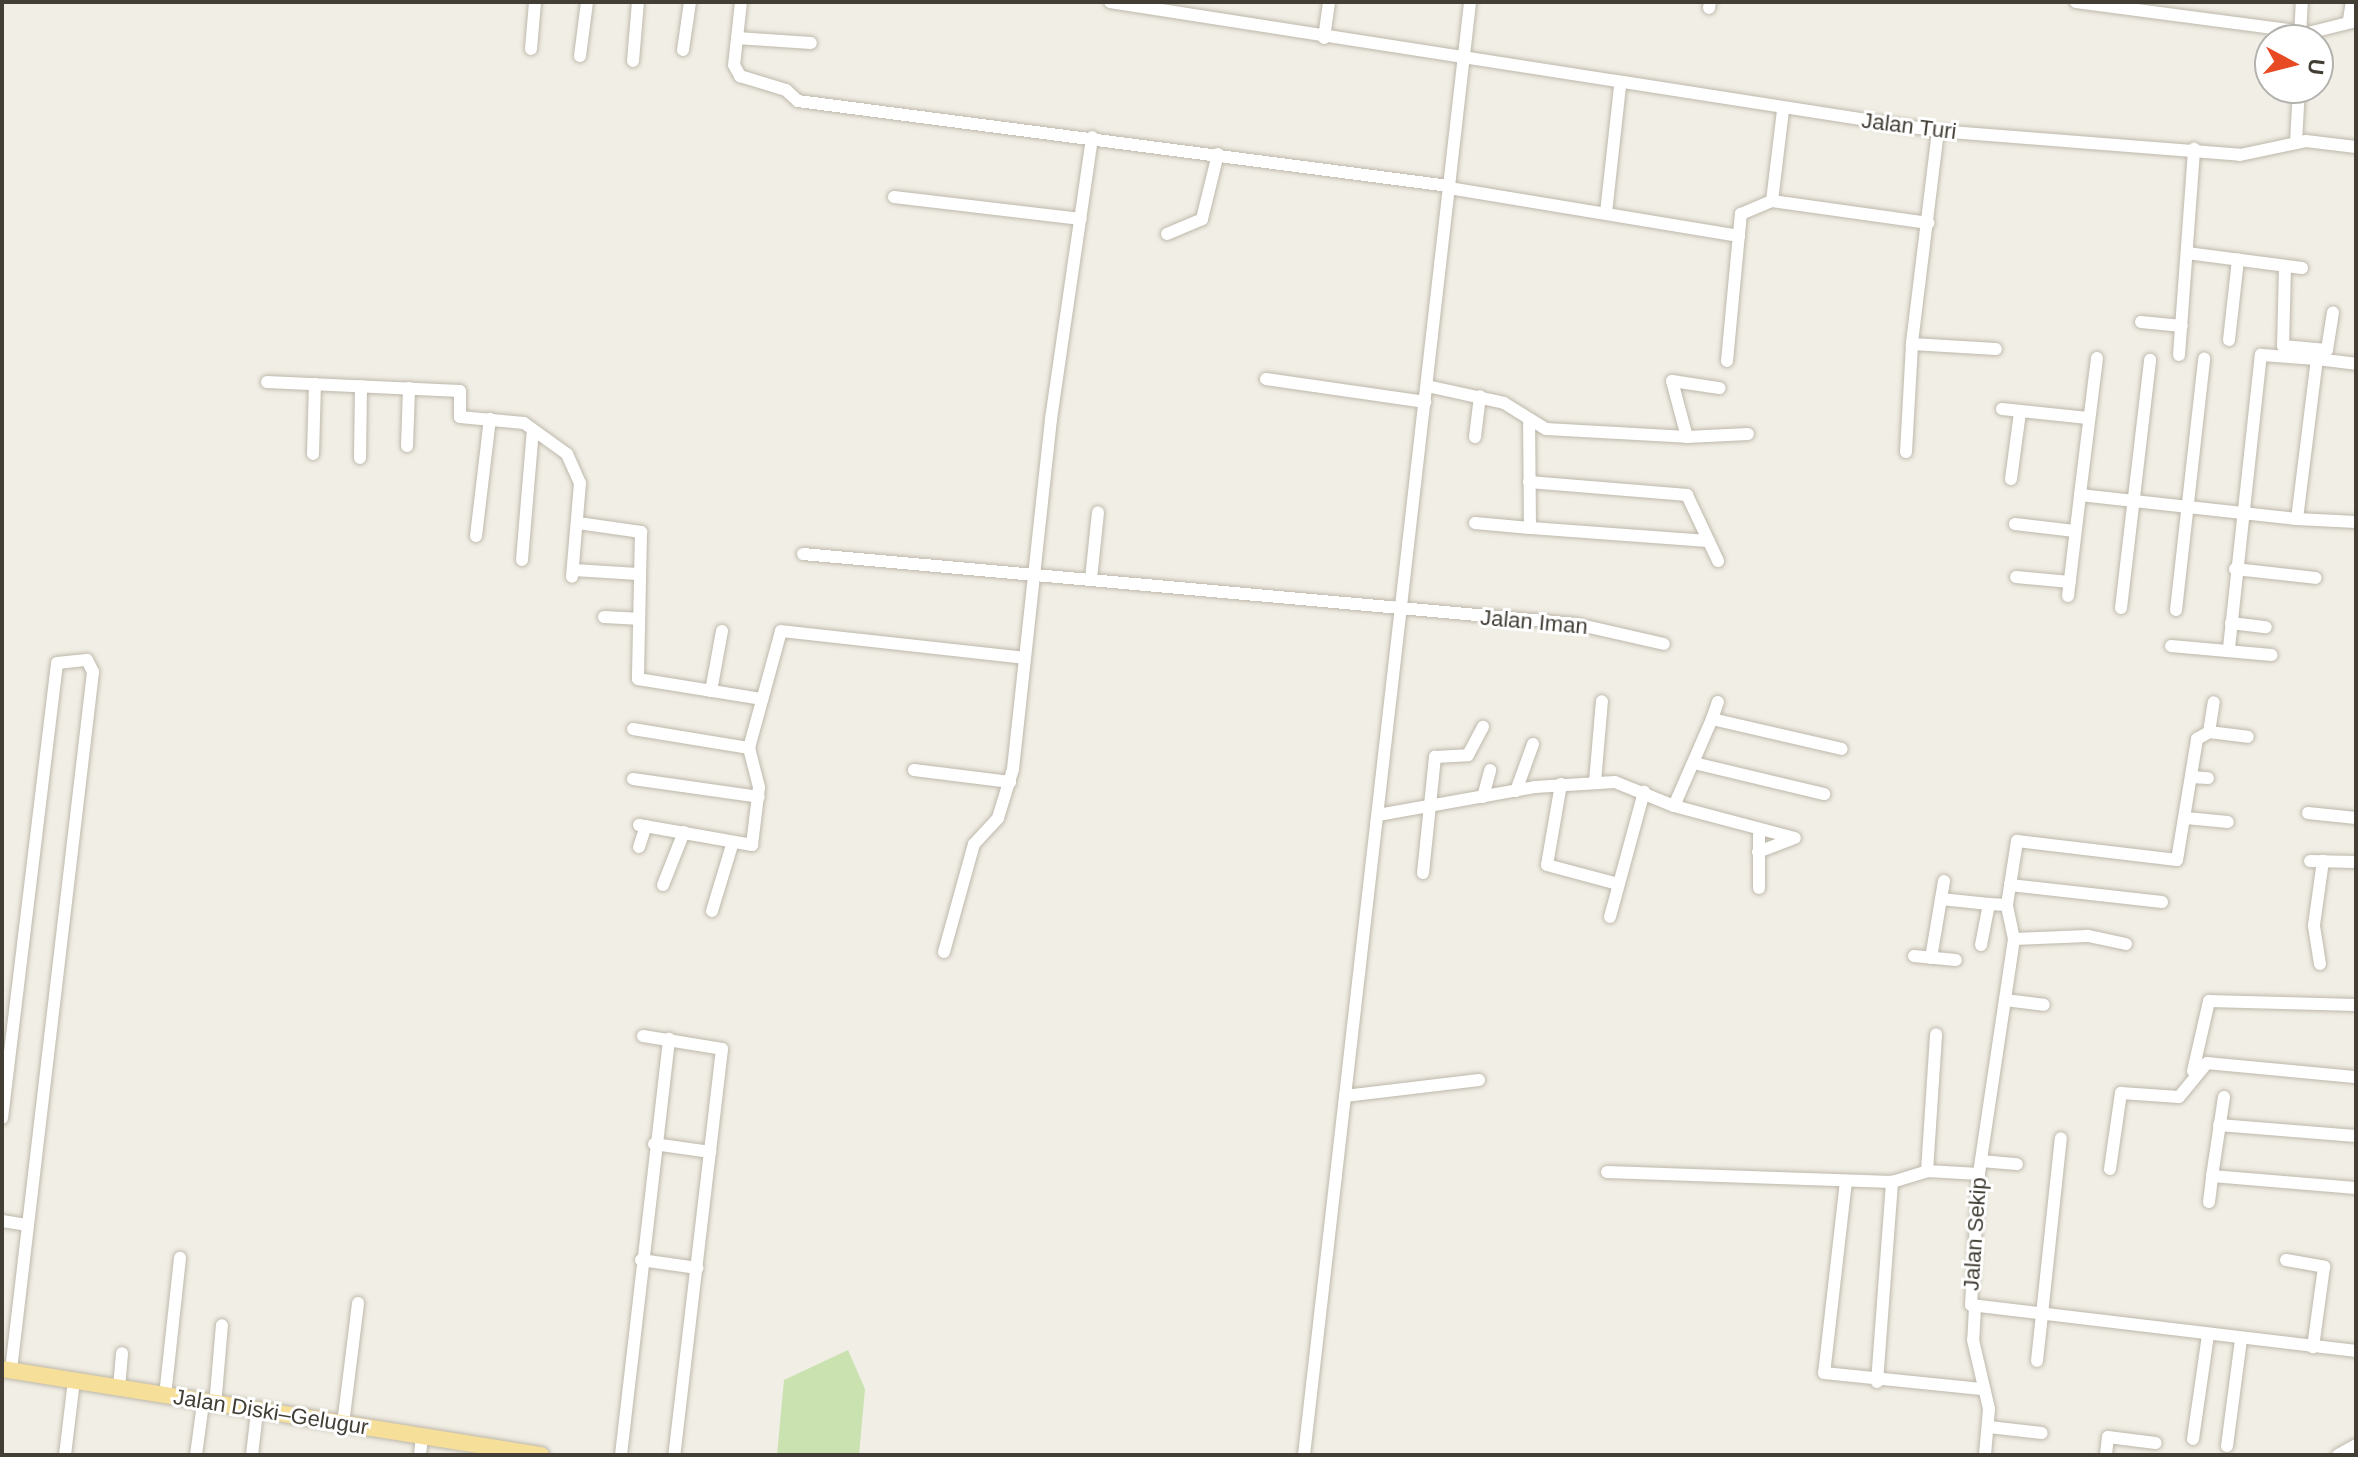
<!DOCTYPE html>
<meta charset="utf-8">
<style>
body{margin:0}
#map{position:relative;width:2358px;height:1457px;overflow:hidden;background:#f1eee5;font-family:Arial,sans-serif}
div>[style]{position:absolute}
[style*='--x']{left:calc(var(--x)*1px);top:calc(var(--y)*1px);width:calc(var(--w)*1px);rotate:calc(var(--a)*1deg)}
.green>*{inset:0;background:#cae2b0}
.roads{filter:drop-shadow(0 0 2px #beb8ab) drop-shadow(0 0 2px #beb8ab)}
.minor>*{height:12px;margin:-6px;padding:0 6px;transform-origin:6px;border-radius:6px;background:#fff}
.major>*{height:16px;margin:-8px;padding:0 8px;transform-origin:8px;border-radius:8px;background:#f6df99}
span{translate:-50% -50%;white-space:nowrap;text-align:center;line-height:1.15;-webkit-text-stroke:6px #fff;paint-order:stroke}
.street-label{font-size:22px;color:#423e35}
.frame{position:absolute;inset:0;border:4px solid #423e35;pointer-events:none}
.north{position:absolute;left:2254px;top:24px;width:80px;height:80px;box-sizing:border-box;background:#fff;border:2px solid #b3b2ae;border-radius:50%;rotate:97deg;font-size:22px;font-weight:700;line-height:32px;text-align:center;color:#423e35}
.north::after{content:'';display:block;margin:auto;width:28px;height:36px;background:#e84a24;clip-path:polygon(50% 0,100% 100%,50% 72%,0 100%)}
</style>
<div id="map">
<div class="green">
<i style="clip-path:polygon(848px 1350px,865px 1389px,859px 1455px,777px 1455px,784px 1380px)"></i>
</div>
<div class="roads">
<div class="minor">
<i style="--x:741;--y:2;--w:63;--a:96.3"></i>
<i style="--x:734;--y:65;--w:13;--a:61"></i>
<i style="--x:740;--y:76;--w:48;--a:16.9"></i>
<i style="--x:786;--y:90;--w:16;--a:43"></i>
<i style="--x:798;--y:101;--w:657;--a:7.44"></i>
<i style="--x:1110;--y:2;--w:838;--a:8.86"></i>
<i style="--x:1938;--y:131;--w:303;--a:4.5"></i>
<i style="--x:2240;--y:155;--w:67;--a:-12"></i>
<i style="--x:2306;--y:141;--w:50;--a:6.8"></i>
<i style="--x:2076;--y:2;--w:222;--a:7.5"></i>
<i style="--x:1709;--y:8;--w:6;--a:-81"></i>
<i style="--x:2349;--y:20;--w:18;--a:-81"></i>
<i style="--x:2300;--y:35;--w:58;--a:-14"></i>
<i style="--x:2300;--y:37;--w:35;--a:-87"></i>
<i style="--x:737;--y:38;--w:74;--a:3.9"></i>
<i style="--x:1324;--y:38;--w:36;--a:-82"></i>
<i style="--x:531;--y:49;--w:47;--a:-85.1"></i>
<i style="--x:683;--y:50;--w:49;--a:-81.7"></i>
<i style="--x:580;--y:56;--w:54;--a:-82.6"></i>
<i style="--x:633;--y:61;--w:59;--a:-85.2"></i>
<i style="--x:1938;--y:131;--w:215;--a:97"></i>
<i style="--x:1912;--y:344;--w:84;--a:3.4"></i>
<i style="--x:2296;--y:143;--w:55;--a:-86.9"></i>
<i style="--x:1449;--y:188;--w:294;--a:9.4"></i>
<i style="--x:894;--y:197;--w:188;--a:6.7"></i>
<i style="--x:1772;--y:201;--w:158;--a:8"></i>
<i style="--x:1606;--y:213;--w:128;--a:-83.7"></i>
<i style="--x:1167;--y:234;--w:38;--a:-23"></i>
<i style="--x:1202;--y:219;--w:67;--a:-76.2"></i>
<i style="--x:2187;--y:253;--w:116;--a:7.4"></i>
<i style="--x:2285;--y:266;--w:80;--a:91.4"></i>
<i style="--x:2283;--y:346;--w:44;--a:5.2"></i>
<i style="--x:2327;--y:350;--w:38;--a:-81"></i>
<i style="--x:2141;--y:322;--w:41;--a:5.6"></i>
<i style="--x:2229;--y:340;--w:81;--a:-83.6"></i>
<i style="--x:2179;--y:355;--w:207;--a:-85.8"></i>
<i style="--x:2097;--y:358;--w:138;--a:97.1"></i>
<i style="--x:2080;--y:495;--w:218;--a:6.3"></i>
<i style="--x:2297;--y:519;--w:161;--a:-82.9"></i>
<i style="--x:2317;--y:359;--w:39;--a:7"></i>
<i style="--x:1727;--y:361;--w:148;--a:-84.6"></i>
<i style="--x:1741;--y:214;--w:34;--a:-23"></i>
<i style="--x:1772;--y:201;--w:92;--a:-83.1"></i>
<i style="--x:1266;--y:379;--w:161;--a:8.2"></i>
<i style="--x:267;--y:382;--w:193;--a:2.7"></i>
<i style="--x:460;--y:391;--w:26;--a:90"></i>
<i style="--x:460;--y:417;--w:64;--a:5.4"></i>
<i style="--x:524;--y:423;--w:53;--a:35.8"></i>
<i style="--x:567;--y:454;--w:32;--a:66"></i>
<i style="--x:580;--y:483;--w:94;--a:94.9"></i>
<i style="--x:1427;--y:386;--w:79;--a:12.4"></i>
<i style="--x:1504;--y:403;--w:49;--a:31.8"></i>
<i style="--x:1546;--y:429;--w:141;--a:3.2"></i>
<i style="--x:1687;--y:437;--w:58;--a:-105"></i>
<i style="--x:1672;--y:381;--w:48;--a:8.5"></i>
<i style="--x:2002;--y:409;--w:86;--a:6"></i>
<i style="--x:1475;--y:437;--w:41;--a:-83"></i>
<i style="--x:1687;--y:437;--w:61;--a:-2.8"></i>
<i style="--x:407;--y:446;--w:58;--a:-88"></i>
<i style="--x:1906;--y:452;--w:108;--a:-86.8"></i>
<i style="--x:313;--y:454;--w:70;--a:-88.4"></i>
<i style="--x:360;--y:458;--w:72;--a:-89.2"></i>
<i style="--x:2011;--y:479;--w:68;--a:-82.3"></i>
<i style="--x:1529;--y:482;--w:159;--a:4.7"></i>
<i style="--x:1687;--y:495;--w:73;--a:64.8"></i>
<i style="--x:2297;--y:519;--w:59;--a:2.9"></i>
<i style="--x:578;--y:523;--w:64;--a:8.1"></i>
<i style="--x:641;--y:532;--w:147;--a:91.2"></i>
<i style="--x:638;--y:679;--w:126;--a:9.2"></i>
<i style="--x:1475;--y:523;--w:55;--a:5.2"></i>
<i style="--x:1530;--y:528;--w:109;--a:-90.5"></i>
<i style="--x:2015;--y:524;--w:60;--a:6.7"></i>
<i style="--x:1530;--y:528;--w:179;--a:4.2"></i>
<i style="--x:476;--y:536;--w:118;--a:-83.2"></i>
<i style="--x:803;--y:554;--w:776;--a:5.17"></i>
<i style="--x:1576;--y:624;--w:90;--a:12.8"></i>
<i style="--x:522;--y:560;--w:130;--a:-85.2"></i>
<i style="--x:2235;--y:569;--w:81;--a:6.3"></i>
<i style="--x:574;--y:570;--w:64;--a:3.6"></i>
<i style="--x:2016;--y:577;--w:54;--a:5.3"></i>
<i style="--x:1091;--y:579;--w:67;--a:-84"></i>
<i style="--x:2068;--y:596;--w:102;--a:-83.2"></i>
<i style="--x:2121;--y:608;--w:250;--a:-83.3"></i>
<i style="--x:2176;--y:610;--w:253;--a:-83.6"></i>
<i style="--x:604;--y:617;--w:33;--a:3"></i>
<i style="--x:2231;--y:623;--w:35;--a:7"></i>
<i style="--x:2171;--y:646;--w:101;--a:5.1"></i>
<i style="--x:2229;--y:648;--w:295;--a:-83.8"></i>
<i style="--x:2261;--y:355;--w:56;--a:4.1"></i>
<i style="--x:711;--y:691;--w:61;--a:-79.6"></i>
<i style="--x:1712;--y:719;--w:18;--a:-71"></i>
<i style="--x:633;--y:729;--w:118;--a:9.3"></i>
<i style="--x:749;--y:748;--w:121;--a:-74.7"></i>
<i style="--x:781;--y:631;--w:245;--a:6.3"></i>
<i style="--x:2209;--y:732;--w:39;--a:7"></i>
<i style="--x:1694;--y:763;--w:134;--a:13.4"></i>
<i style="--x:914;--y:770;--w:97;--a:7.1"></i>
<i style="--x:2192;--y:777;--w:16;--a:4"></i>
<i style="--x:633;--y:779;--w:127;--a:8.1"></i>
<i style="--x:1595;--y:782;--w:81;--a:-85.1"></i>
<i style="--x:1561;--y:784;--w:82;--a:99.8"></i>
<i style="--x:1547;--y:865;--w:73;--a:15"></i>
<i style="--x:1516;--y:791;--w:50;--a:-70.1"></i>
<i style="--x:1483;--y:797;--w:28;--a:-75"></i>
<i style="--x:1674;--y:806;--w:95;--a:-66.4"></i>
<i style="--x:1712;--y:719;--w:133;--a:13"></i>
<i style="--x:2308;--y:813;--w:48;--a:5.9"></i>
<i style="--x:1378;--y:815;--w:159;--a:-10.1"></i>
<i style="--x:1535;--y:787;--w:80;--a:-3.6"></i>
<i style="--x:1615;--y:782;--w:64;--a:22.1"></i>
<i style="--x:1674;--y:806;--w:125;--a:14.8"></i>
<i style="--x:2186;--y:818;--w:42;--a:5.4"></i>
<i style="--x:639;--y:825;--w:115;--a:10"></i>
<i style="--x:752;--y:845;--w:58;--a:-83.1"></i>
<i style="--x:759;--y:787;--w:40;--a:-104.4"></i>
<i style="--x:639;--y:847;--w:22;--a:-72"></i>
<i style="--x:1758;--y:852;--w:36;--a:-21"></i>
<i style="--x:2310;--y:861;--w:46;--a:1.2"></i>
<i style="--x:1423;--y:873;--w:117;--a:-84.1"></i>
<i style="--x:1435;--y:757;--w:33;--a:-3"></i>
<i style="--x:1468;--y:755;--w:32;--a:-62"></i>
<i style="--x:663;--y:885;--w:57;--a:-68.4"></i>
<i style="--x:2010;--y:885;--w:153;--a:6.4"></i>
<i style="--x:1759;--y:888;--w:56;--a:-90"></i>
<i style="--x:1941;--y:899;--w:48;--a:5.9"></i>
<i style="--x:712;--y:911;--w:72;--a:-73.1"></i>
<i style="--x:1610;--y:917;--w:130;--a:-74.8"></i>
<i style="--x:2014;--y:939;--w:35;--a:-102"></i>
<i style="--x:2007;--y:905;--w:65;--a:-81.1"></i>
<i style="--x:2017;--y:841;--w:161;--a:6.8"></i>
<i style="--x:2177;--y:860;--w:123;--a:-80.6"></i>
<i style="--x:2197;--y:739;--w:14;--a:-30"></i>
<i style="--x:2209;--y:732;--w:30;--a:-81"></i>
<i style="--x:2126;--y:944;--w:40;--a:-168"></i>
<i style="--x:2087;--y:936;--w:73;--a:177.6"></i>
<i style="--x:2014;--y:939;--w:238;--a:98.5"></i>
<i style="--x:1979;--y:1174;--w:131;--a:93.5"></i>
<i style="--x:1971;--y:1305;--w:388;--a:6.8"></i>
<i style="--x:1981;--y:945;--w:42;--a:-79"></i>
<i style="--x:1989;--y:904;--w:18;--a:3"></i>
<i style="--x:944;--y:952;--w:112;--a:-74.5"></i>
<i style="--x:974;--y:844;--w:35;--a:-47"></i>
<i style="--x:998;--y:818;--w:51;--a:-73"></i>
<i style="--x:1013;--y:769;--w:352;--a:-83.8"></i>
<i style="--x:1051;--y:419;--w:285;--a:-81.7"></i>
<i style="--x:1914;--y:956;--w:42;--a:5.4"></i>
<i style="--x:1931;--y:958;--w:78;--a:-80.4"></i>
<i style="--x:2320;--y:964;--w:39;--a:-99"></i>
<i style="--x:2314;--y:925;--w:65;--a:-82"></i>
<i style="--x:2005;--y:1000;--w:39;--a:7"></i>
<i style="--x:643;--y:1036;--w:80;--a:9.3"></i>
<i style="--x:722;--y:1049;--w:409;--a:96.7"></i>
<i style="--x:2193;--y:1071;--w:72;--a:-77.1"></i>
<i style="--x:2209;--y:1001;--w:147;--a:1.6"></i>
<i style="--x:1345;--y:1096;--w:135;--a:-6.8"></i>
<i style="--x:2224;--y:1097;--w:80;--a:98.6"></i>
<i style="--x:2212;--y:1176;--w:144;--a:4.8"></i>
<i style="--x:2;--y:1118;--w:458;--a:-83.1"></i>
<i style="--x:57;--y:663;--w:30;--a:-6"></i>
<i style="--x:87;--y:660;--w:13;--a:63"></i>
<i style="--x:93;--y:672;--w:703;--a:96.7"></i>
<i style="--x:2219;--y:1125;--w:137;--a:4.6"></i>
<i style="--x:654;--y:1144;--w:57;--a:8.1"></i>
<i style="--x:1981;--y:1161;--w:36;--a:5"></i>
<i style="--x:2110;--y:1169;--w:77;--a:-81.8"></i>
<i style="--x:2121;--y:1093;--w:58;--a:3.9"></i>
<i style="--x:2179;--y:1097;--w:44;--a:-50.5"></i>
<i style="--x:2207;--y:1063;--w:150;--a:5.4"></i>
<i style="--x:1927;--y:1171;--w:137;--a:-86.2"></i>
<i style="--x:1607;--y:1172;--w:285;--a:2"></i>
<i style="--x:1892;--y:1182;--w:37;--a:-17"></i>
<i style="--x:1927;--y:1171;--w:52;--a:3.3"></i>
<i style="--x:1846;--y:1181;--w:193;--a:96.5"></i>
<i style="--x:1824;--y:1373;--w:158;--a:5.8"></i>
<i style="--x:2209;--y:1202;--w:26;--a:-83"></i>
<i style="--x:2;--y:1221;--w:25;--a:9"></i>
<i style="--x:641;--y:1260;--w:57;--a:8.1"></i>
<i style="--x:2286;--y:1260;--w:39;--a:10"></i>
<i style="--x:2324;--y:1267;--w:81;--a:97.8"></i>
<i style="--x:1975;--y:1307;--w:33;--a:93"></i>
<i style="--x:1973;--y:1340;--w:71;--a:76.9"></i>
<i style="--x:1989;--y:1409;--w:46;--a:95"></i>
<i style="--x:2037;--y:1361;--w:224;--a:-83.9"></i>
<i style="--x:1877;--y:1382;--w:201;--a:-85.7"></i>
<i style="--x:119;--y:1388;--w:35;--a:-85"></i>
<i style="--x:165;--y:1396;--w:139;--a:-83.8"></i>
<i style="--x:215;--y:1406;--w:81;--a:-85.1"></i>
<i style="--x:343;--y:1424;--w:122;--a:-82.9"></i>
<i style="--x:1989;--y:1427;--w:53;--a:6.5"></i>
<i style="--x:2193;--y:1439;--w:105;--a:-81.8"></i>
<i style="--x:2227;--y:1446;--w:108;--a:-82.5"></i>
<i style="--x:65;--y:1455;--w:75;--a:-83.1"></i>
<i style="--x:196;--y:1455;--w:52;--a:-82.3"></i>
<i style="--x:252;--y:1455;--w:43;--a:-83.4"></i>
<i style="--x:420;--y:1455;--w:20;--a:-84"></i>
<i style="--x:621;--y:1455;--w:419;--a:-83.4"></i>
<i style="--x:1304;--y:1455;--w:1462;--a:-83.48"></i>
<i style="--x:2106;--y:1455;--w:18;--a:-84"></i>
<i style="--x:2108;--y:1437;--w:48;--a:7.1"></i>
<i style="--x:2338;--y:1455;--w:21;--a:-29"></i>
</div>
<div class="major">
<i style="--x:2;--y:1369;--w:546;--a:9.07"></i>
</div>
</div>
<div class="street-label">
<span style="left:1909px;top:126px;rotate:7deg">Jalan Turi</span>
<span style="left:1534px;top:622px;rotate:5deg">Jalan Iman</span>
<span style="left:1975px;top:1234px;rotate:-86deg">Jalan Sekip</span>
<span style="left:271px;top:1412px;rotate:9deg">Jalan Diski–Gelugur</span>
</div>
<div class="frame"></div>
<div class="north">U</div>
</div>
